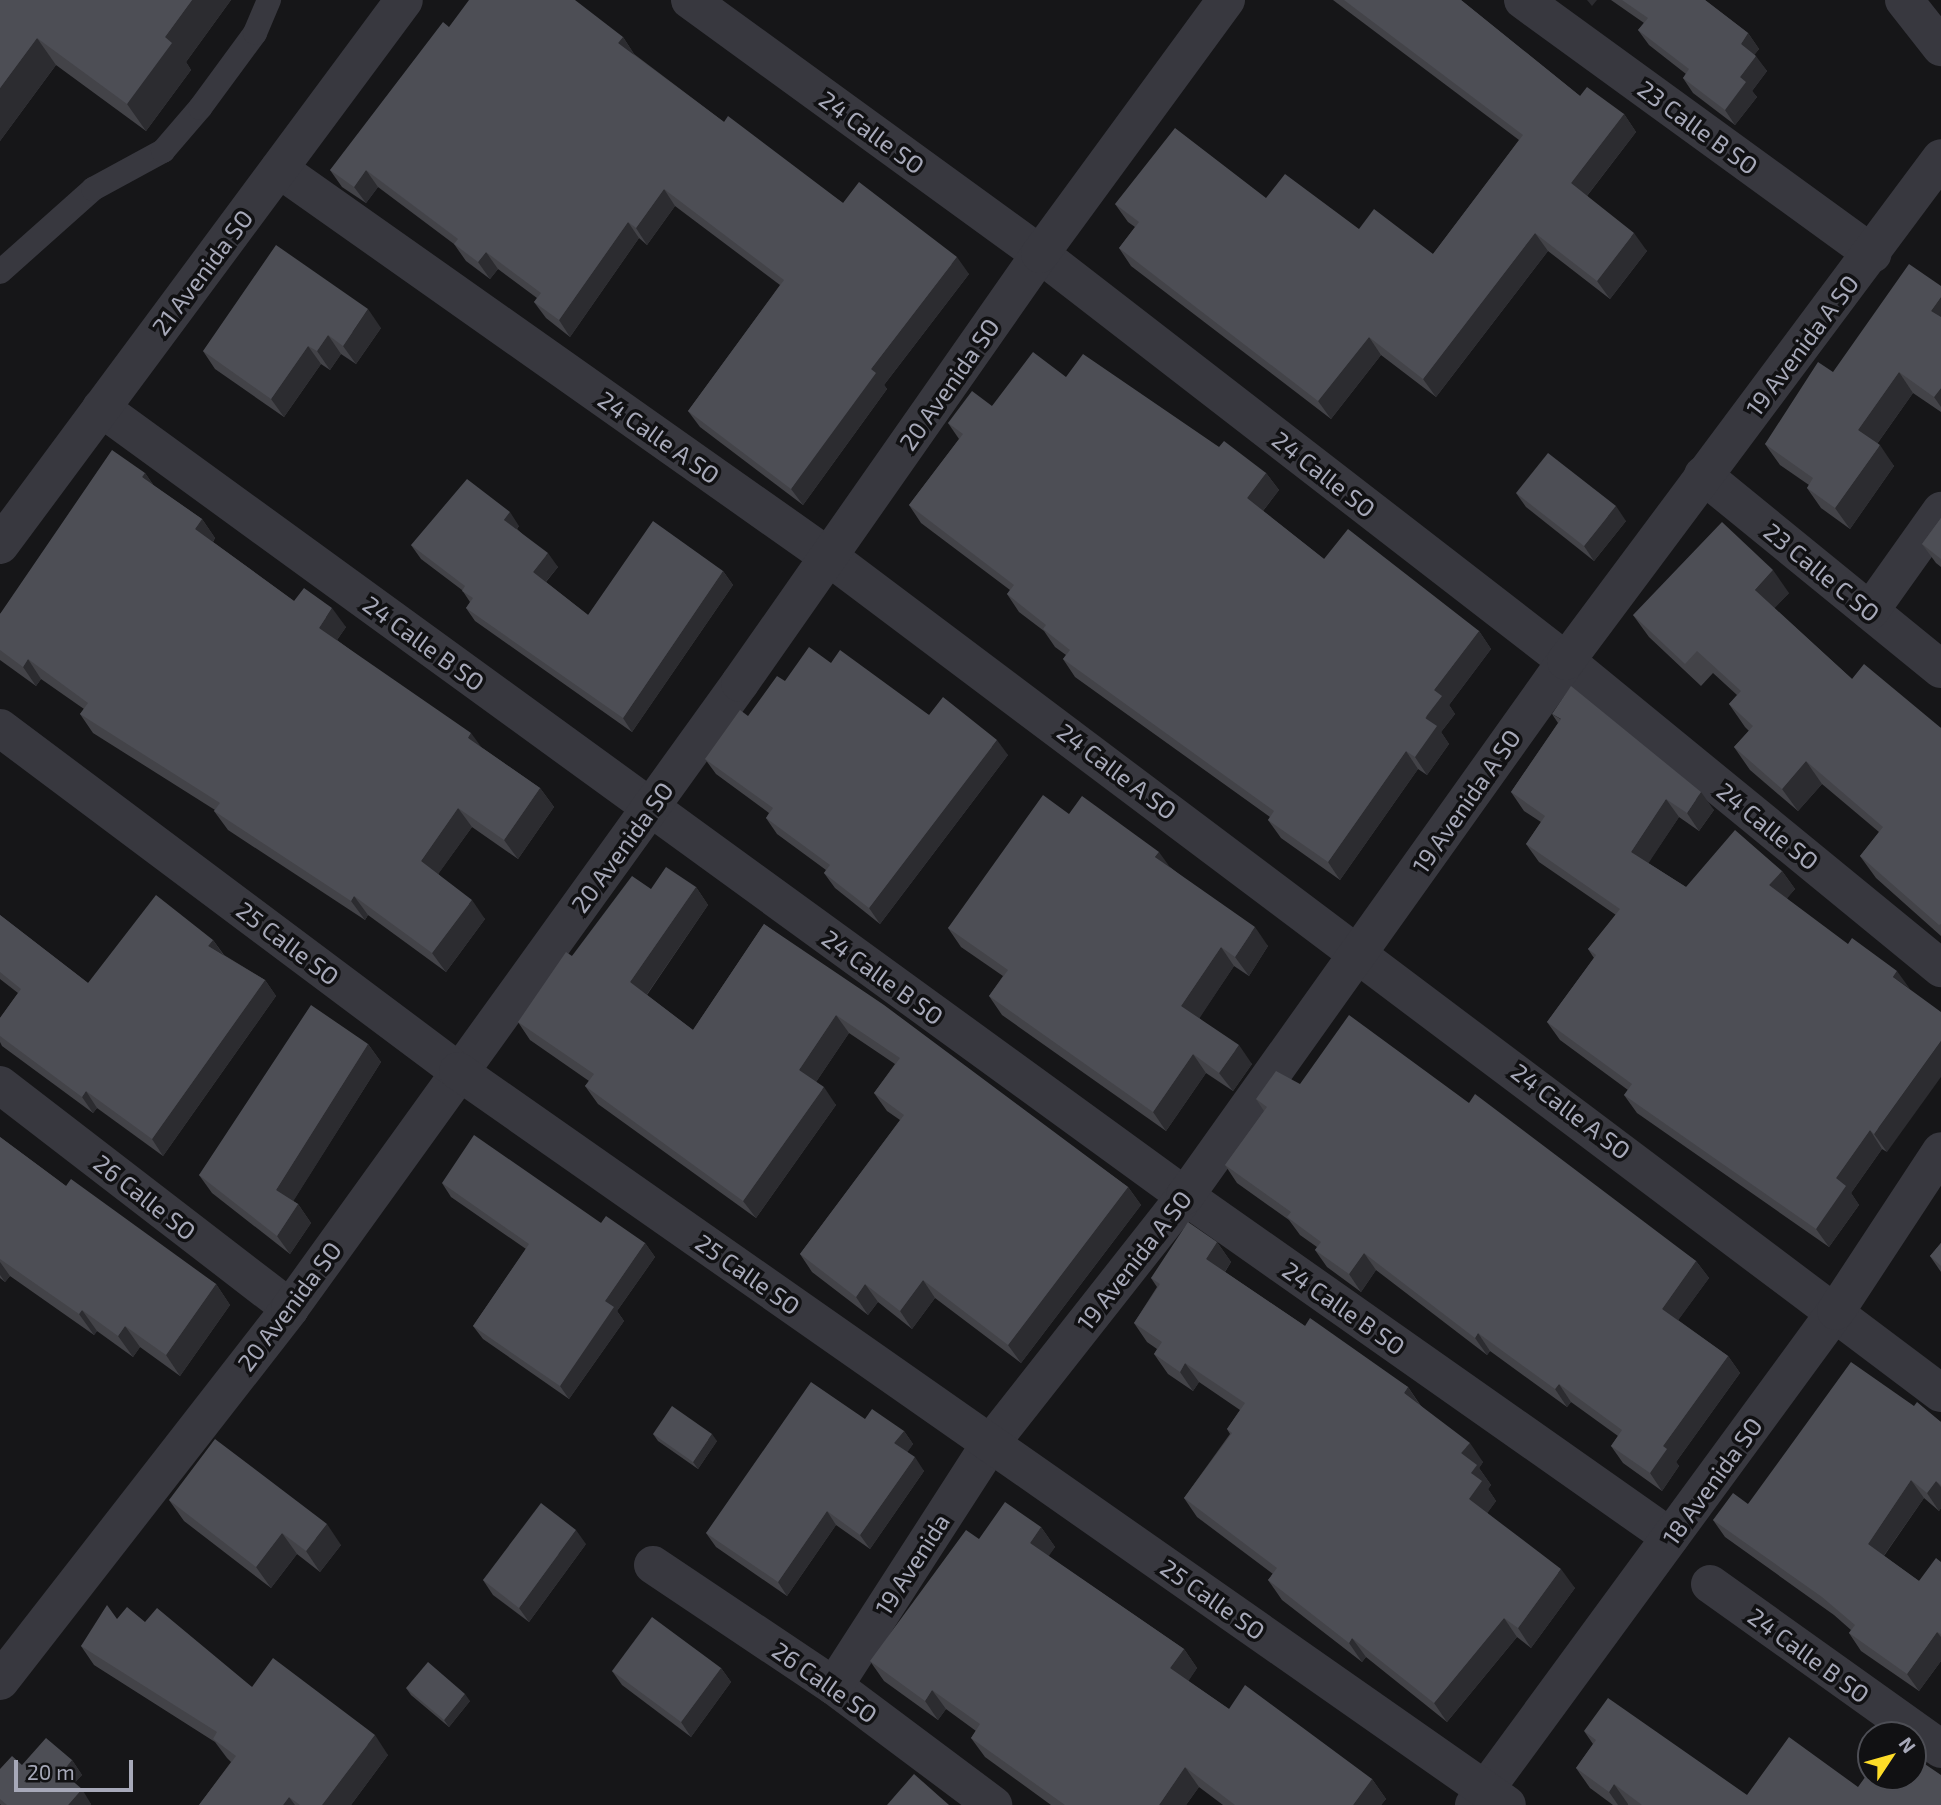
<!DOCTYPE html>
<style>
body{margin:0}
#map{position:relative;width:1941px;height:1805px;overflow:hidden;background:#161618;font-family:"Exo 2",sans-serif}
div>[style]{position:absolute}
[style*='--x']{left:calc(var(--x)*1px);top:calc(var(--y)*1px);width:calc(var(--w)*1px);rotate:calc(var(--a)*1deg)}
.service>*{height:24px;margin:-12px;padding:0 12px;transform-origin:12px;border-radius:12px;background:#38383f}
.minor>*{height:38px;margin:-19px;padding:0 19px;transform-origin:19px;border-radius:19px;background:#38383f}
.tertiary>*{height:38px;margin:-19px;padding:0 19px;transform-origin:19px;border-radius:19px;background:#38383f}
.wall>*{inset:0;background:#434348}
.shaded-wall>*{inset:0;background:#2c2c30}
.building>*{inset:0;background:#4d4e55}
span{translate:-50% -50%;white-space:nowrap;text-align:center;line-height:1.15;-webkit-text-stroke:7px #111113;paint-order:stroke}
.street-label{font-size:24px;color:#a7a9b9}
.north{position:absolute;left:1857px;top:1721px;width:70px;height:70px;box-sizing:border-box;background:#111113;border:2px solid #4d4e55;border-radius:50%;rotate:54deg;font-size:19px;font-weight:700;line-height:28px;text-align:center;color:#a7a9b9}
.north::after{content:'';display:block;margin:auto;width:24px;height:32px;background:#fddc28;clip-path:polygon(50% 0,100% 100%,50% 72%,0 100%)}
.scale{position:absolute;left:14px;top:1760px;width:119px;height:32px;box-sizing:border-box;border:4px solid #a7a9b9;border-top:0;padding-left:9px;font-size:21px;line-height:24px;white-space:nowrap;color:#a7a9b9;-webkit-text-stroke:5px #111113;paint-order:stroke}
</style>
<div id="map">
<div class="service">
<i style="--x:0;--y:272;--w:125;--a:-41.7"></i>
<i style="--x:93;--y:189;--w:80;--a:-28.5"></i>
<i style="--x:163;--y:151;--w:57;--a:-49.3"></i>
<i style="--x:200;--y:108;--w:93;--a:-53.7"></i>
<i style="--x:255;--y:33;--w:36;--a:-67"></i>
</div>
<div class="minor">
<i style="--x:690;--y:0;--w:432;--a:36"></i>
<i style="--x:1040;--y:254;--w:665;--a:37.73"></i>
<i style="--x:1566;--y:661;--w:485;--a:39.3"></i>
<i style="--x:1523;--y:0;--w:432;--a:36"></i>
<i style="--x:1904;--y:0;--w:60;--a:51.8"></i>
<i style="--x:279;--y:169;--w:673;--a:35.2"></i>
<i style="--x:829;--y:557;--w:1391;--a:36.94"></i>
<i style="--x:101;--y:408;--w:1340;--a:36.01"></i>
<i style="--x:1185;--y:1196;--w:593;--a:35.11"></i>
<i style="--x:1703;--y:475;--w:307;--a:39.2"></i>
<i style="--x:0;--y:545;--w:678;--a:-53.45"></i>
<i style="--x:1870;--y:611;--w:123;--a:-54.6"></i>
<i style="--x:0;--y:1085;--w:366;--a:37.6"></i>
<i style="--x:653;--y:1565;--w:218;--a:33.8"></i>
<i style="--x:834;--y:1686;--w:199;--a:36.8"></i>
<i style="--x:1710;--y:1584;--w:284;--a:35.5"></i>
<i style="--x:0;--y:1681;--w:472;--a:-52.1"></i>
<i style="--x:290;--y:1308;--w:770;--a:-54.25"></i>
<i style="--x:740;--y:683;--w:523;--a:-55.03"></i>
<i style="--x:1040;--y:254;--w:315;--a:-53.8"></i>
<i style="--x:834;--y:1686;--w:288;--a:-57.2"></i>
<i style="--x:990;--y:1444;--w:315;--a:-51.8"></i>
<i style="--x:1185;--y:1196;--w:657;--a:-54.54"></i>
<i style="--x:1566;--y:661;--w:627;--a:-53.29"></i>
<i style="--x:1474;--y:1805;--w:612;--a:-53.77"></i>
<i style="--x:1836;--y:1311;--w:191;--a:-56.7"></i>
</div>
<div class="tertiary">
<i style="--x:0;--y:728;--w:572;--a:36.83"></i>
<i style="--x:458;--y:1071;--w:1280;--a:34.98"></i>
</div>
<div class="wall">
<i style="clip-path:polygon(0 0,231px 0,186px 62px,191px 70px,146px 131px,56px 65px,0 141px)"></i>
<i style="clip-path:polygon(1333px 0,1461px 0,1580px 96px,1624px 114px,1636px 132px,1587px 196px,1647px 251px,1610px 299px,1548px 251px,1436px 397px,1381px 355px,1331px 419px,1131px 266px,1119px 248px,1135px 227px,1128px 222px,1115px 204px,1266px 198px,1433px 254px,1519px 140px)"></i>
<i style="clip-path:polygon(1611px 0,1705px 0,1748px 33px,1759px 49px,1754px 55px,1767px 71px,1752px 91px,1757px 97px,1735px 125px,1693px 93px,1683px 78px,1686px 74px,1649px 45px,1638px 30px,1644px 23px)"></i>
<i style="clip-path:polygon(623px 37px,634px 54px,724px 122px,843px 203px,969px 274px,884px 385px,887px 389px,803px 505px,700px 427px,688px 411px,780px 285px,675px 206px,647px 245px,639px 238px,570px 337px,546px 318px,534px 302px,537px 298px,498px 269px,490px 279px,466px 261px,454px 244px,378px 187px,366px 203px,342px 187px,330px 170px)"></i>
<i style="clip-path:polygon(1941px 286px,1941px 412px,1913px 393px,1877px 444px,1894px 466px,1850px 529px,1821px 508px,1807px 488px,1809px 485px,1780px 465px,1765px 444px)"></i>
<i style="clip-path:polygon(381px 328px,356px 364px,341px 354px,330px 370px,321px 364px,284px 417px,215px 369px,203px 351px)"></i>
<i style="clip-path:polygon(1066px 377px,1219px 447px,1266px 473px,1279px 490px,1263px 511px,1324px 559px,1479px 631px,1491px 649px,1449px 705px,1455px 714px,1441px 732px,1449px 744px,1427px 775px,1418px 769px,1340px 880px,1281px 838px,1268px 820px,1270px 817px,1075px 677px,1063px 659px,1066px 655px,1055px 647px,1044px 631px,1019px 612px,1007px 594px,1010px 590px,921px 523px,909px 505px,959px 439px,948px 423px)"></i>
<i style="clip-path:polygon(145px 473px,154px 486px,202px 519px,215px 538px,213px 542px,294px 601px,346px 627px,337px 640px,481px 747px,540px 788px,554px 807px,518px 859px,472px 827px,438px 874px,485px 919px,446px 972px,368px 915px,365px 920px,228px 830px,214px 811px,215px 810px,93px 733px,80px 714px,84px 709px,41px 679px,36px 686px,0 660px,0 614px)"></i>
<i style="clip-path:polygon(1516px 493px,1626px 521px,1594px 561px,1526px 507px)"></i>
<i style="clip-path:polygon(1941px 518px,1941px 567px,1936px 563px,1922px 544px)"></i>
<i style="clip-path:polygon(519px 526px,517px 529px,558px 567px,546px 582px,588px 615px,723px 571px,733px 585px,632px 732px,475px 621px,466px 608px,470px 602px,462px 590px,421px 559px,411px 545px)"></i>
<i style="clip-path:polygon(1789px 593px,1774px 608px,1852px 679px,1941px 728px,1941px 936px,1876px 878px,1860px 856px,1879px 832px,1822px 784px,1798px 811px,1750px 770px,1734px 747px,1749px 731px,1745px 727px,1729px 704px,1737px 695px,1713px 673px,1701px 686px,1649px 637px,1633px 615px)"></i>
<i style="clip-path:polygon(831px 663px,929px 715px,1008px 755px,880px 924px,835px 888px,824px 873px,826px 870px,777px 834px,766px 818px,769px 813px,716px 774px,705px 759px,785px 681px)"></i>
<i style="clip-path:polygon(1552px 714px,1714px 810px,1699px 831px,1679px 817px,1648px 863px,1686px 887px,1782px 871px,1795px 889px,1787px 898px,1887px 1152px,1882px 1149px,1851px 1193px,1859px 1205px,1829px 1247px,1637px 1113px,1624px 1095px,1628px 1090px,1560px 1040px,1547px 1022px,1594px 958px,1588px 949px,1616px 915px,1539px 862px,1526px 844px,1541px 822px,1524px 811px,1511px 792px,1558px 723px)"></i>
<i style="clip-path:polygon(1069px 814px,1170px 867px,1268px 946px,1249px 976px,1234px 966px,1199px 1018px,1252px 1064px,1233px 1091px,1206px 1073px,1166px 1131px,1002px 1015px,989px 996px,1003px 976px,961px 947px,948px 928px)"></i>
<i style="clip-path:polygon(696px 887px,708px 905px,647px 995px,693px 1030px,764px 924px,1128px 1187px,1141px 1205px,1021px 1363px,935px 1298px,912px 1329px,878px 1302px,868px 1315px,812px 1272px,800px 1254px,900px 1120px,887px 1111px,874px 1093px,895px 1064px,849px 1033px,816px 1082px,836px 1105px,756px 1218px,598px 1104px,585px 1086px,589px 1081px,530px 1040px,518px 1022px,572px 956px,651px 889px)"></i>
<i style="clip-path:polygon(0 915px,88px 983px,213px 940px,224px 955px,265px 980px,276px 996px,163px 1156px,97px 1108px,93px 1113px,2px 1046px,0 1042px,0 1018px,18px 993px,0 979px)"></i>
<i style="clip-path:polygon(368px 1044px,381px 1062px,293px 1201px,298px 1204px,311px 1223px,290px 1254px,212px 1193px,199px 1175px)"></i>
<i style="clip-path:polygon(1300px 1084px,1469px 1103px,1696px 1261px,1709px 1278px,1678px 1320px,1728px 1356px,1740px 1373px,1676px 1462px,1679px 1466px,1662px 1491px,1623px 1463px,1611px 1446px,1618px 1436px,1571px 1402px,1567px 1407px,1490px 1351px,1487px 1355px,1376px 1270px,1361px 1292px,1327px 1267px,1315px 1250px,1317px 1247px,1300px 1235px,1289px 1220px,1237px 1183px,1225px 1165px,1264px 1111px,1256px 1099px)"></i>
<i style="clip-path:polygon(0 1137px,66px 1186px,216px 1284px,230px 1305px,180px 1376px,140px 1347px,133px 1357px,97px 1331px,94px 1335px,10px 1276px,5px 1282px,0 1278px)"></i>
<i style="clip-path:polygon(442px 1183px,601px 1223px,645px 1243px,655px 1257px,617px 1311px,624px 1321px,569px 1399px,483px 1339px,473px 1326px,526px 1249px,451px 1197px)"></i>
<i style="clip-path:polygon(1217px 1242px,1231px 1262px,1225px 1272px,1305px 1326px,1408px 1387px,1421px 1406px,1483px 1462px,1479px 1468px,1491px 1485px,1488px 1489px,1496px 1501px,1487px 1513px,1575px 1588px,1531px 1648px,1517px 1637px,1447px 1722px,1366px 1657px,1362px 1662px,1282px 1600px,1268px 1580px,1273px 1574px,1197px 1517px,1184px 1498px,1230px 1434px,1227px 1429px,1240px 1410px,1199px 1382px,1193px 1391px,1168px 1374px,1154px 1354px,1157px 1349px,1147px 1342px,1134px 1323px,1157px 1287px,1151px 1278px)"></i>
<i style="clip-path:polygon(1941px 1243px,1941px 1272px,1930px 1256px)"></i>
<i style="clip-path:polygon(1914px 1406px,1941px 1422px,1941px 1508px,1939px 1511px,1924px 1498px,1884px 1556px,1919px 1581px,1941px 1562px,1941px 1661px,1919px 1691px,1861px 1651px,1849px 1633px,1851px 1630px,1834px 1615px,1725px 1537px,1713px 1520px,1748px 1504px)"></i>
<i style="clip-path:polygon(865px 1419px,904px 1431px,913px 1444px,907px 1452px,924px 1471px,870px 1549px,836px 1525px,787px 1596px,716px 1547px,706px 1533px)"></i>
<i style="clip-path:polygon(653px 1434px,717px 1441px,698px 1469px,658px 1441px)"></i>
<i style="clip-path:polygon(169px 1500px,341px 1545px,320px 1572px,297px 1554px,271px 1588px,184px 1521px)"></i>
<i style="clip-path:polygon(1041px 1527px,1055px 1547px,1048px 1556px,1184px 1649px,1197px 1668px,1188px 1681px,1229px 1709px,1372px 1779px,1386px 1799px,1381px 1805px,1223px 1805px,1199px 1787px,1186px 1805px,1051px 1805px,985px 1757px,971px 1738px,976px 1731px,946px 1709px,938px 1720px,884px 1681px,870px 1661px,979px 1539px)"></i>
<i style="clip-path:polygon(586px 1544px,529px 1622px,493px 1595px,483px 1580px)"></i>
<i style="clip-path:polygon(117px 1619px,145px 1622px,252px 1687px,388px 1755px,351px 1805px,199px 1805px,231px 1762px,227px 1758px,215px 1742px,94px 1665px,81px 1646px)"></i>
<i style="clip-path:polygon(721px 1668px,731px 1682px,691px 1737px,622px 1685px,612px 1671px)"></i>
<i style="clip-path:polygon(406px 1688px,470px 1701px,449px 1727px,411px 1695px)"></i>
<i style="clip-path:polygon(1584px 1731px,1747px 1795px,1858px 1787px,1941px 1805px,1613px 1805px,1590px 1788px,1576px 1768px,1593px 1744px)"></i>
<i style="clip-path:polygon(72px 1760px,82px 1775px,74px 1783px,91px 1804px,90px 1805px,1px 1805px,0 1804px,0 1769px,22px 1765px)"></i>
</div>
<div class="shaded-wall">
<i style="clip-path:polygon(192px 0,231px 0,186px 62px,191px 70px,146px 131px,127px 104px,165px 37px)"></i>
<i style="clip-path:polygon(1587px 0,1597px 0,1592px 6px)"></i>
<i style="clip-path:polygon(1748px 33px,1759px 49px,1751px 59px,1741px 44px)"></i>
<i style="clip-path:polygon(623px 37px,634px 54px,630px 59px,618px 43px)"></i>
<i style="clip-path:polygon(37px 38px,56px 65px,0 141px,0 88px)"></i>
<i style="clip-path:polygon(1756px 56px,1767px 71px,1752px 91px,1757px 97px,1735px 125px,1725px 110px,1740px 77px)"></i>
<i style="clip-path:polygon(1624px 114px,1636px 132px,1583px 201px,1571px 183px)"></i>
<i style="clip-path:polygon(366px 170px,378px 187px,366px 203px,354px 187px)"></i>
<i style="clip-path:polygon(664px 189px,675px 206px,647px 245px,636px 228px)"></i>
<i style="clip-path:polygon(628px 222px,639px 238px,570px 337px,559px 320px)"></i>
<i style="clip-path:polygon(1535px 233px,1548px 251px,1436px 397px,1423px 379px)"></i>
<i style="clip-path:polygon(1634px 233px,1647px 251px,1610px 299px,1597px 281px)"></i>
<i style="clip-path:polygon(486px 252px,498px 269px,490px 279px,478px 262px)"></i>
<i style="clip-path:polygon(957px 257px,969px 274px,884px 385px,887px 389px,803px 505px,791px 489px,871px 369px)"></i>
<i style="clip-path:polygon(1941px 297px,1941px 325px,1931px 311px)"></i>
<i style="clip-path:polygon(368px 309px,381px 328px,356px 364px,343px 346px)"></i>
<i style="clip-path:polygon(328px 335px,341px 354px,330px 370px,317px 351px)"></i>
<i style="clip-path:polygon(1369px 337px,1381px 355px,1331px 419px,1318px 401px)"></i>
<i style="clip-path:polygon(308px 346px,321px 364px,284px 417px,271px 399px)"></i>
<i style="clip-path:polygon(1899px 372px,1913px 393px,1872px 451px,1858px 430px)"></i>
<i style="clip-path:polygon(1941px 388px,1941px 407px,1934px 397px)"></i>
<i style="clip-path:polygon(1880px 445px,1894px 466px,1850px 529px,1835px 508px)"></i>
<i style="clip-path:polygon(145px 473px,158px 492px,142px 477px)"></i>
<i style="clip-path:polygon(1266px 473px,1279px 490px,1259px 516px,1247px 498px)"></i>
<i style="clip-path:polygon(1616px 506px,1626px 521px,1594px 561px,1584px 546px)"></i>
<i style="clip-path:polygon(510px 512px,519px 526px,513px 533px,504px 520px)"></i>
<i style="clip-path:polygon(202px 519px,215px 538px,208px 549px,195px 529px)"></i>
<i style="clip-path:polygon(548px 553px,558px 567px,543px 585px,533px 572px)"></i>
<i style="clip-path:polygon(1773px 570px,1789px 593px,1770px 613px,1755px 590px)"></i>
<i style="clip-path:polygon(723px 571px,733px 585px,632px 732px,623px 718px)"></i>
<i style="clip-path:polygon(332px 608px,346px 627px,332px 647px,319px 628px)"></i>
<i style="clip-path:polygon(1479px 631px,1491px 649px,1449px 705px,1455px 714px,1441px 732px,1449px 744px,1427px 775px,1415px 757px,1434px 690px)"></i>
<i style="clip-path:polygon(28px 659px,41px 679px,36px 686px,23px 667px)"></i>
<i style="clip-path:polygon(471px 733px,485px 752px,468px 738px)"></i>
<i style="clip-path:polygon(997px 740px,1008px 755px,880px 924px,869px 908px)"></i>
<i style="clip-path:polygon(1406px 751px,1418px 769px,1340px 880px,1328px 862px)"></i>
<i style="clip-path:polygon(1806px 761px,1822px 784px,1798px 811px,1782px 789px)"></i>
<i style="clip-path:polygon(540px 788px,554px 807px,518px 859px,504px 840px)"></i>
<i style="clip-path:polygon(1701px 792px,1714px 810px,1699px 831px,1687px 813px)"></i>
<i style="clip-path:polygon(1666px 799px,1679px 817px,1644px 870px,1631px 852px)"></i>
<i style="clip-path:polygon(458px 808px,472px 827px,434px 880px,421px 861px)"></i>
<i style="clip-path:polygon(1159px 852px,1172px 870px,1155px 857px)"></i>
<i style="clip-path:polygon(1782px 871px,1795px 889px,1782px 904px,1769px 885px)"></i>
<i style="clip-path:polygon(696px 887px,708px 905px,643px 1000px,630px 982px)"></i>
<i style="clip-path:polygon(354px 896px,368px 915px,365px 920px,351px 901px)"></i>
<i style="clip-path:polygon(472px 900px,485px 919px,446px 972px,432px 953px)"></i>
<i style="clip-path:polygon(1255px 927px,1268px 946px,1249px 976px,1235px 957px)"></i>
<i style="clip-path:polygon(213px 940px,224px 956px,208px 946px)"></i>
<i style="clip-path:polygon(1221px 947px,1234px 966px,1195px 1025px,1181px 1006px)"></i>
<i style="clip-path:polygon(1897px 971px,1910px 989px,1893px 977px)"></i>
<i style="clip-path:polygon(265px 980px,276px 996px,163px 1156px,152px 1139px)"></i>
<i style="clip-path:polygon(836px 1015px,849px 1033px,812px 1088px,799px 1070px)"></i>
<i style="clip-path:polygon(1941px 1041px,1941px 1077px,1887px 1152px,1874px 1134px)"></i>
<i style="clip-path:polygon(368px 1044px,381px 1062px,289px 1208px,276px 1190px)"></i>
<i style="clip-path:polygon(1239px 1045px,1252px 1064px,1233px 1091px,1219px 1073px)"></i>
<i style="clip-path:polygon(1193px 1054px,1206px 1073px,1166px 1131px,1153px 1112px)"></i>
<i style="clip-path:polygon(824px 1087px,836px 1105px,756px 1218px,743px 1201px)"></i>
<i style="clip-path:polygon(86px 1091px,97px 1108px,93px 1113px,82px 1097px)"></i>
<i style="clip-path:polygon(1870px 1130px,1882px 1149px,1851px 1193px,1859px 1205px,1829px 1247px,1816px 1229px,1836px 1178px)"></i>
<i style="clip-path:polygon(1128px 1187px,1141px 1205px,1021px 1363px,1008px 1345px)"></i>
<i style="clip-path:polygon(298px 1204px,311px 1223px,290px 1254px,277px 1236px)"></i>
<i style="clip-path:polygon(1217px 1242px,1231px 1262px,1220px 1279px,1206px 1259px)"></i>
<i style="clip-path:polygon(645px 1243px,655px 1257px,617px 1311px,624px 1321px,569px 1399px,560px 1386px,605px 1301px)"></i>
<i style="clip-path:polygon(1364px 1253px,1376px 1270px,1361px 1292px,1349px 1274px)"></i>
<i style="clip-path:polygon(1696px 1261px,1709px 1278px,1674px 1326px,1662px 1309px)"></i>
<i style="clip-path:polygon(0 1262px,10px 1276px,5px 1282px,0 1275px)"></i>
<i style="clip-path:polygon(923px 1280px,935px 1298px,912px 1329px,900px 1311px)"></i>
<i style="clip-path:polygon(216px 1284px,230px 1305px,180px 1376px,166px 1355px)"></i>
<i style="clip-path:polygon(865px 1284px,878px 1302px,868px 1315px,856px 1297px)"></i>
<i style="clip-path:polygon(82px 1310px,97px 1331px,94px 1335px,79px 1314px)"></i>
<i style="clip-path:polygon(125px 1326px,140px 1347px,133px 1357px,118px 1336px)"></i>
<i style="clip-path:polygon(1478px 1333px,1490px 1351px,1487px 1355px,1475px 1338px)"></i>
<i style="clip-path:polygon(1728px 1356px,1740px 1373px,1676px 1462px,1679px 1466px,1662px 1491px,1650px 1473px,1663px 1446px)"></i>
<i style="clip-path:polygon(1185px 1363px,1199px 1382px,1193px 1391px,1180px 1372px)"></i>
<i style="clip-path:polygon(1559px 1384px,1571px 1402px,1567px 1407px,1555px 1389px)"></i>
<i style="clip-path:polygon(1408px 1387px,1421px 1407px,1404px 1393px)"></i>
<i style="clip-path:polygon(904px 1431px,913px 1444px,904px 1457px,894px 1443px)"></i>
<i style="clip-path:polygon(712px 1434px,717px 1441px,698px 1469px,693px 1462px)"></i>
<i style="clip-path:polygon(1470px 1443px,1483px 1462px,1479px 1468px,1491px 1485px,1488px 1489px,1496px 1501px,1483px 1519px,1469px 1499px,1471px 1473px,1461px 1453px)"></i>
<i style="clip-path:polygon(915px 1457px,924px 1471px,870px 1549px,860px 1535px)"></i>
<i style="clip-path:polygon(1911px 1480px,1924px 1498px,1880px 1561px,1868px 1544px)"></i>
<i style="clip-path:polygon(1936px 1481px,1941px 1487px,1941px 1508px,1939px 1511px,1927px 1493px)"></i>
<i style="clip-path:polygon(827px 1511px,836px 1525px,787px 1596px,778px 1582px)"></i>
<i style="clip-path:polygon(327px 1524px,341px 1545px,320px 1572px,306px 1551px)"></i>
<i style="clip-path:polygon(1041px 1527px,1055px 1547px,1044px 1563px,1030px 1543px)"></i>
<i style="clip-path:polygon(576px 1530px,586px 1544px,529px 1622px,519px 1608px)"></i>
<i style="clip-path:polygon(282px 1533px,297px 1554px,271px 1588px,256px 1567px)"></i>
<i style="clip-path:polygon(1561px 1569px,1575px 1588px,1531px 1648px,1518px 1628px)"></i>
<i style="clip-path:polygon(1504px 1618px,1517px 1637px,1447px 1722px,1434px 1703px)"></i>
<i style="clip-path:polygon(1937px 1632px,1941px 1637px,1941px 1661px,1919px 1691px,1907px 1674px)"></i>
<i style="clip-path:polygon(1352px 1638px,1366px 1657px,1362px 1662px,1349px 1643px)"></i>
<i style="clip-path:polygon(1184px 1649px,1197px 1668px,1184px 1688px,1170px 1668px)"></i>
<i style="clip-path:polygon(721px 1668px,731px 1682px,691px 1737px,681px 1722px)"></i>
<i style="clip-path:polygon(932px 1690px,946px 1709px,938px 1720px,925px 1701px)"></i>
<i style="clip-path:polygon(465px 1694px,470px 1701px,449px 1727px,444px 1720px)"></i>
<i style="clip-path:polygon(375px 1735px,388px 1755px,351px 1805px,322px 1805px)"></i>
<i style="clip-path:polygon(72px 1760px,82px 1775px,72px 1786px,62px 1772px)"></i>
<i style="clip-path:polygon(1185px 1767px,1199px 1787px,1186px 1805px,1159px 1805px)"></i>
<i style="clip-path:polygon(1372px 1779px,1386px 1799px,1381px 1805px,1353px 1805px)"></i>
<i style="clip-path:polygon(1614px 1784px,1628px 1804px,1628px 1805px,1618px 1805px,1609px 1792px)"></i>
<i style="clip-path:polygon(82px 1789px,91px 1804px,90px 1805px,68px 1805px)"></i>
<i style="clip-path:polygon(289px 1797px,295px 1805px,283px 1805px)"></i>
</div>
<div class="building">
<i style="clip-path:polygon(0 0,192px 0,165px 37px,172px 43px,127px 104px,37px 38px,0 88px)"></i>
<i style="clip-path:polygon(469px 0,575px 0,623px 37px,618px 43px,724px 122px,728px 116px,843px 203px,859px 182px,957px 257px,871px 369px,876px 373px,791px 489px,688px 411px,784px 280px,664px 189px,636px 228px,628px 222px,559px 320px,534px 302px,541px 293px,486px 252px,478px 262px,454px 244px,458px 239px,366px 170px,354px 187px,330px 170px,443px 22px,449px 27px)"></i>
<i style="clip-path:polygon(1344px 0,1461px 0,1580px 96px,1587px 87px,1624px 114px,1571px 183px,1634px 233px,1597px 281px,1535px 233px,1423px 379px,1369px 337px,1318px 401px,1119px 248px,1139px 222px,1115px 204px,1175px 128px,1266px 198px,1285px 174px,1359px 229px,1374px 209px,1433px 254px,1523px 135px)"></i>
<i style="clip-path:polygon(1622px 0,1705px 0,1748px 33px,1741px 44px,1756px 56px,1740px 77px,1746px 82px,1725px 110px,1683px 78px,1689px 69px,1638px 30px,1648px 18px)"></i>
<i style="clip-path:polygon(276px 245px,368px 309px,343px 346px,328px 335px,317px 351px,308px 346px,271px 399px,203px 351px)"></i>
<i style="clip-path:polygon(1909px 264px,1941px 286px,1941px 297px,1931px 311px,1941px 317px,1941px 388px,1934px 397px,1899px 372px,1858px 430px,1880px 445px,1835px 508px,1807px 488px,1813px 478px,1765px 444px,1818px 362px,1833px 372px)"></i>
<i style="clip-path:polygon(1033px 352px,1066px 377px,1083px 354px,1219px 447px,1224px 441px,1266px 473px,1247px 498px,1324px 559px,1348px 529px,1479px 631px,1434px 690px,1442px 696px,1425px 718px,1437px 726px,1415px 757px,1406px 751px,1328px 862px,1268px 820px,1274px 811px,1063px 659px,1070px 650px,1043px 629px,1046px 625px,1007px 594px,1014px 585px,909px 505px,963px 434px,948px 423px,972px 391px,992px 406px)"></i>
<i style="clip-path:polygon(112px 450px,145px 473px,142px 477px,202px 519px,195px 529px,294px 601px,304px 588px,332px 608px,319px 628px,471px 733px,468px 738px,540px 788px,504px 840px,458px 808px,421px 861px,472px 900px,432px 953px,354px 896px,351px 901px,214px 811px,220px 803px,80px 714px,88px 703px,28px 659px,23px 667px,0 650px,0 614px)"></i>
<i style="clip-path:polygon(1548px 453px,1616px 506px,1584px 546px,1516px 493px)"></i>
<i style="clip-path:polygon(467px 479px,510px 512px,504px 520px,548px 553px,533px 572px,588px 615px,653px 521px,723px 571px,623px 718px,466px 608px,473px 598px,462px 591px,465px 586px,411px 545px)"></i>
<i style="clip-path:polygon(1941px 518px,1941px 559px,1922px 544px)"></i>
<i style="clip-path:polygon(1722px 522px,1773px 570px,1755px 590px,1852px 679px,1864px 664px,1941px 728px,1941px 924px,1939px 925px,1860px 856px,1883px 827px,1806px 761px,1782px 789px,1734px 747px,1753px 726px,1729px 704px,1741px 691px,1697px 651px,1685px 664px,1633px 615px)"></i>
<i style="clip-path:polygon(809px 647px,831px 663px,840px 650px,929px 715px,943px 697px,997px 740px,869px 908px,824px 873px,830px 865px,766px 818px,773px 808px,705px 759px,740px 710px,748px 716px,777px 676px,785px 681px)"></i>
<i style="clip-path:polygon(1571px 686px,1701px 792px,1687px 813px,1666px 799px,1631px 852px,1686px 887px,1735px 830px,1782px 871px,1769px 885px,1848px 944px,1852px 938px,1897px 971px,1893px 977px,1941px 1012px,1941px 1041px,1874px 1134px,1870px 1130px,1836px 1178px,1846px 1186px,1816px 1229px,1624px 1095px,1632px 1084px,1547px 1022px,1596px 955px,1588px 949px,1620px 909px,1526px 844px,1545px 816px,1511px 792px,1561px 719px,1552px 714px)"></i>
<i style="clip-path:polygon(1043px 795px,1069px 814px,1082px 796px,1159px 852px,1155px 857px,1255px 927px,1235px 957px,1221px 947px,1181px 1006px,1239px 1045px,1219px 1073px,1193px 1054px,1153px 1112px,989px 996px,1008px 970px,948px 928px)"></i>
<i style="clip-path:polygon(666px 867px,696px 887px,630px 982px,693px 1030px,764px 924px,884px 1005px,1128px 1187px,1008px 1345px,923px 1280px,900px 1311px,865px 1284px,856px 1297px,800px 1254px,904px 1115px,874px 1093px,900px 1058px,836px 1015px,799px 1070px,824px 1087px,743px 1201px,585px 1086px,594px 1074px,518px 1022px,566px 952px,572px 956px,632px 876px,651px 889px)"></i>
<i style="clip-path:polygon(156px 895px,213px 940px,208px 946px,265px 980px,152px 1139px,86px 1091px,82px 1097px,0 1036px,0 1018px,21px 989px,0 972px,0 915px,88px 983px)"></i>
<i style="clip-path:polygon(311px 1005px,368px 1044px,276px 1190px,298px 1204px,277px 1236px,199px 1175px)"></i>
<i style="clip-path:polygon(1349px 1015px,1469px 1103px,1475px 1094px,1696px 1261px,1662px 1309px,1728px 1356px,1663px 1446px,1667px 1449px,1650px 1473px,1611px 1446px,1622px 1430px,1559px 1384px,1555px 1389px,1478px 1333px,1475px 1338px,1364px 1253px,1349px 1274px,1315px 1250px,1321px 1242px,1287px 1217px,1291px 1212px,1225px 1165px,1267px 1107px,1256px 1099px,1276px 1071px,1300px 1084px)"></i>
<i style="clip-path:polygon(474px 1135px,601px 1223px,606px 1216px,645px 1243px,605px 1301px,614px 1307px,560px 1386px,473px 1326px,529px 1244px,442px 1183px)"></i>
<i style="clip-path:polygon(0 1137px,66px 1186px,71px 1179px,216px 1284px,166px 1355px,125px 1326px,118px 1336px,82px 1310px,79px 1314px,0 1259px)"></i>
<i style="clip-path:polygon(1188px 1222px,1217px 1242px,1206px 1259px,1305px 1326px,1310px 1318px,1408px 1387px,1404px 1393px,1470px 1443px,1461px 1453px,1477px 1465px,1471px 1473px,1482px 1481px,1469px 1499px,1561px 1569px,1518px 1628px,1504px 1618px,1434px 1703px,1352px 1638px,1349px 1643px,1268px 1580px,1277px 1568px,1184px 1498px,1232px 1433px,1227px 1429px,1245px 1403px,1185px 1363px,1180px 1372px,1154px 1354px,1162px 1342px,1134px 1323px,1160px 1284px,1151px 1278px)"></i>
<i style="clip-path:polygon(1941px 1243px,1941px 1266px,1930px 1256px)"></i>
<i style="clip-path:polygon(1851px 1362px,1914px 1406px,1917px 1402px,1941px 1422px,1941px 1485px,1936px 1481px,1927px 1493px,1911px 1480px,1868px 1544px,1919px 1581px,1936px 1558px,1941px 1562px,1941px 1634px,1937px 1632px,1907px 1674px,1849px 1633px,1855px 1625px,1822px 1597px,1713px 1520px,1733px 1493px,1748px 1504px)"></i>
<i style="clip-path:polygon(811px 1382px,865px 1419px,872px 1409px,904px 1431px,894px 1443px,915px 1457px,860px 1535px,827px 1511px,778px 1582px,706px 1533px)"></i>
<i style="clip-path:polygon(672px 1406px,712px 1434px,693px 1462px,653px 1434px)"></i>
<i style="clip-path:polygon(215px 1439px,327px 1524px,306px 1551px,282px 1533px,256px 1567px,169px 1500px)"></i>
<i style="clip-path:polygon(1005px 1502px,1041px 1527px,1030px 1543px,1184px 1649px,1170px 1668px,1229px 1709px,1245px 1685px,1372px 1779px,1353px 1805px,1235px 1805px,1185px 1767px,1159px 1805px,1065px 1805px,971px 1738px,980px 1724px,932px 1690px,925px 1701px,870px 1661px,966px 1530px,979px 1539px)"></i>
<i style="clip-path:polygon(541px 1503px,576px 1530px,519px 1608px,483px 1580px)"></i>
<i style="clip-path:polygon(107px 1605px,117px 1619px,127px 1607px,145px 1622px,157px 1608px,252px 1687px,273px 1658px,375px 1735px,322px 1805px,300px 1805px,289px 1797px,283px 1805px,199px 1805px,236px 1756px,213px 1739px,217px 1732px,81px 1646px)"></i>
<i style="clip-path:polygon(652px 1617px,721px 1668px,681px 1722px,612px 1671px)"></i>
<i style="clip-path:polygon(428px 1662px,465px 1694px,444px 1720px,406px 1688px)"></i>
<i style="clip-path:polygon(1608px 1698px,1747px 1795px,1789px 1737px,1858px 1787px,1871px 1769px,1871px 1777px,1913px 1777px,1913px 1756px,1941px 1775px,1941px 1805px,1642px 1805px,1614px 1784px,1609px 1792px,1576px 1768px,1596px 1740px,1584px 1731px)"></i>
<i style="clip-path:polygon(46px 1738px,72px 1760px,62px 1772px,82px 1789px,68px 1805px,7px 1805px,0 1799px,0 1769px,12px 1756px,22px 1765px)"></i>
<i style="clip-path:polygon(914px 1774px,949px 1805px,887px 1805px)"></i>
</div>
<div class="street-label">
<span style="left:1698px;top:127px;rotate:36deg">23 Calle B SO</span>
<span style="left:872px;top:132px;rotate:36deg">24 Calle SO</span>
<span style="left:202px;top:272px;rotate:-53deg">21 Avenida SO</span>
<span style="left:1802px;top:345px;rotate:-53deg">19 Avenida A SO</span>
<span style="left:949px;top:384px;rotate:-55deg">20 Avenida SO</span>
<span style="left:659px;top:437px;rotate:35deg">24 Calle A SO</span>
<span style="left:1324px;top:474px;rotate:38deg">24 Calle SO</span>
<span style="left:1822px;top:572px;rotate:39deg">23 Calle C SO</span>
<span style="left:424px;top:643px;rotate:36deg">24 Calle B SO</span>
<span style="left:1117px;top:771px;rotate:37deg">24 Calle A SO</span>
<span style="left:1466px;top:801px;rotate:-55deg">19 Avenida A SO</span>
<span style="left:1768px;top:826px;rotate:39deg">24 Calle SO</span>
<span style="left:622px;top:847px;rotate:-54deg">20 Avenida SO</span>
<span style="left:288px;top:943px;rotate:37deg">25 Calle SO</span>
<span style="left:883px;top:977px;rotate:36deg">24 Calle B SO</span>
<span style="left:1571px;top:1111px;rotate:37deg">24 Calle A SO</span>
<span style="left:145px;top:1197px;rotate:38deg">26 Calle SO</span>
<span style="left:1134px;top:1260px;rotate:-52deg">19 Avenida A SO</span>
<span style="left:748px;top:1274px;rotate:35deg">25 Calle SO</span>
<span style="left:289px;top:1306px;rotate:-53deg">20 Avenida SO</span>
<span style="left:1344px;top:1308px;rotate:35deg">24 Calle B SO</span>
<span style="left:1712px;top:1481px;rotate:-54deg">18 Avenida SO</span>
<span style="left:912px;top:1564px;rotate:-57deg">19 Avenida</span>
<span style="left:1213px;top:1599px;rotate:35deg">25 Calle SO</span>
<span style="left:1809px;top:1655px;rotate:36deg">24 Calle B SO</span>
<span style="left:825px;top:1682px;rotate:35deg">26 Calle SO</span>
</div>
<div class="north">N</div>
<div class="scale">20 m</div>
</div>
